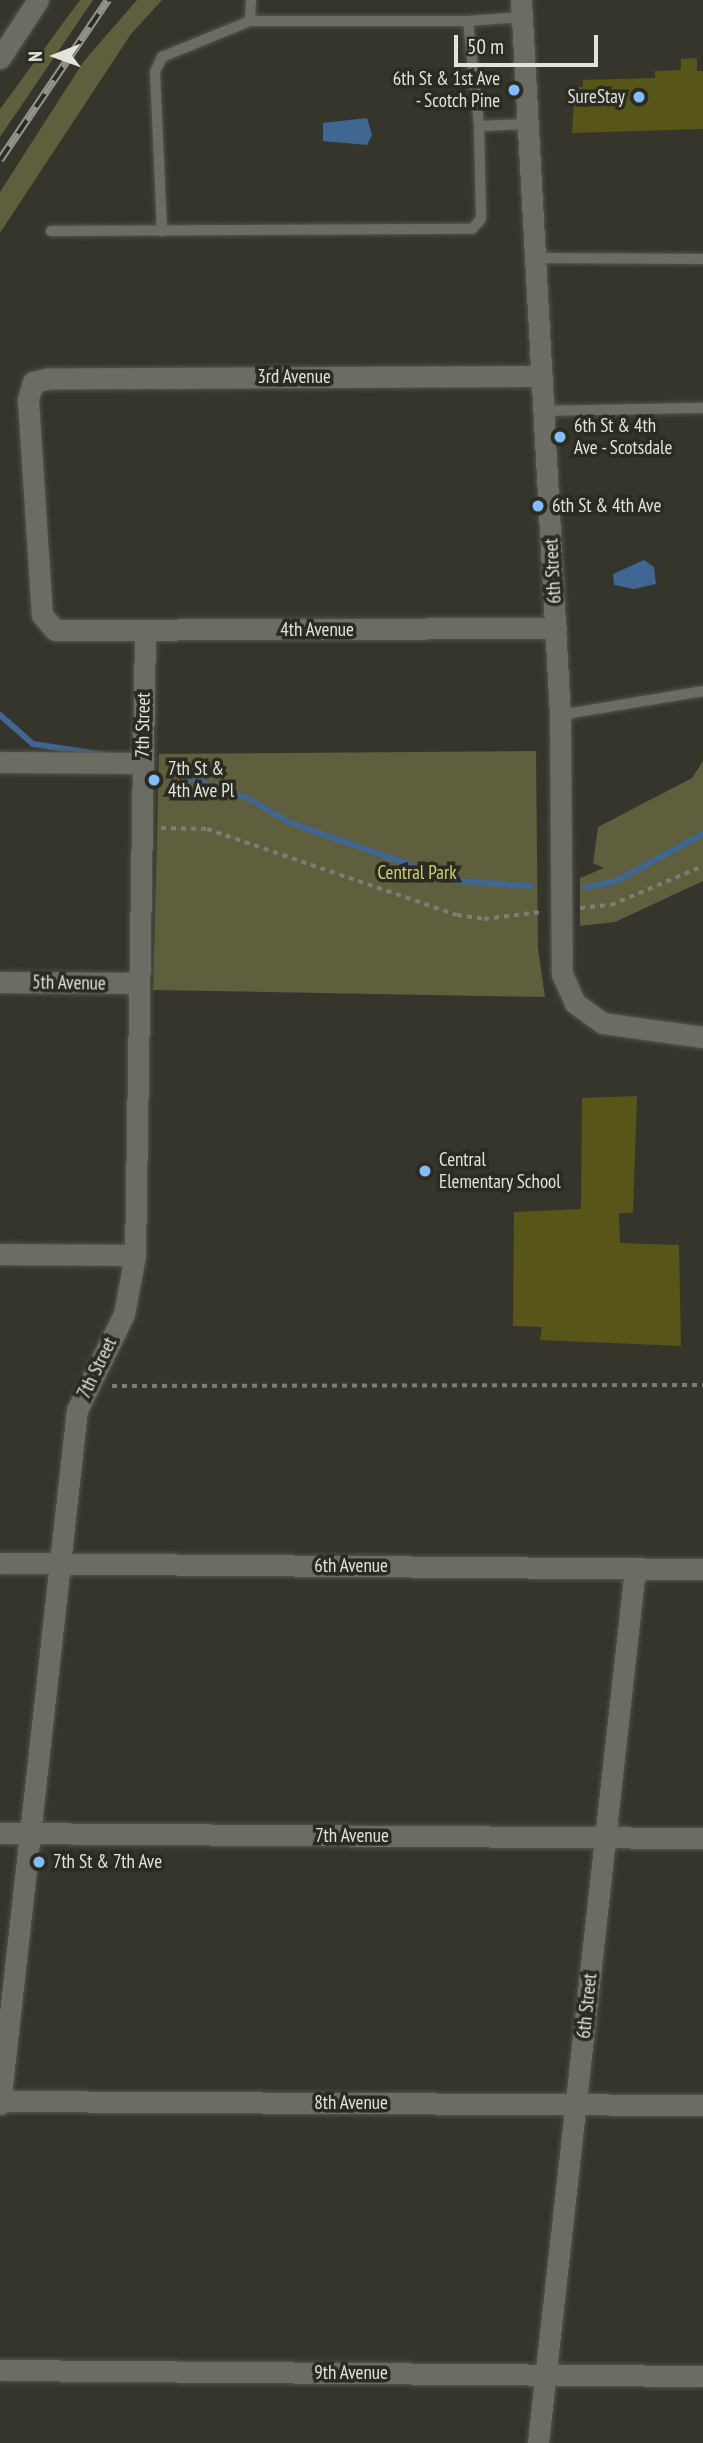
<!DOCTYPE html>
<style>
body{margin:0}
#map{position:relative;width:703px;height:2443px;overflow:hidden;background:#35352b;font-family:"PT Sans Narrow",sans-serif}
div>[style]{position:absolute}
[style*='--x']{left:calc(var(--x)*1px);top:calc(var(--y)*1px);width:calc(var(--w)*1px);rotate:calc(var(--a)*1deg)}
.green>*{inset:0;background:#5f5f3e}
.water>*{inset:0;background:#3f6792}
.stream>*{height:6px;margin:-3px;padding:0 3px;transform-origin:3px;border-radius:3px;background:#3f6792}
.building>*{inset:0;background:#575618}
.path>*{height:3.5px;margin-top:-1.75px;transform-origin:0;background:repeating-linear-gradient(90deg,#7d7d75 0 5px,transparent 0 10px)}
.roads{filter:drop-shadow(0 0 2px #53544c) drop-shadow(0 0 2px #53544c)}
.lane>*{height:10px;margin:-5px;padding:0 5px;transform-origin:5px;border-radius:5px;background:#6c6d62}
.street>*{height:21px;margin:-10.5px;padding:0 10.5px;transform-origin:10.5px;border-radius:10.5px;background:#6c6d62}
.rail>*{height:8px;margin-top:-4px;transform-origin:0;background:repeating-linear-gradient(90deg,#2b2b22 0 16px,#94948c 0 32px);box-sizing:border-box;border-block:2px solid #94948c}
.dots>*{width:19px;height:19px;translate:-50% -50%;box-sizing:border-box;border:4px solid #2b2b22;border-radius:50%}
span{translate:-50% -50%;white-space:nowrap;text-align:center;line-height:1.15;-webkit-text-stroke:7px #2b2b22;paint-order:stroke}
.poi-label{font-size:19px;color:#e2e3dd}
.right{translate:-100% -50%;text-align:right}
.left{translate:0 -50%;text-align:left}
.street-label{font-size:19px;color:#e2e3dd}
.park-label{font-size:19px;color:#cfcf75}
.north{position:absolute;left:21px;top:21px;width:70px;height:70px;-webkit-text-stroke:5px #2b2b22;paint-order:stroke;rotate:269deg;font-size:19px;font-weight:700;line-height:28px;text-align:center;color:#e2e3dd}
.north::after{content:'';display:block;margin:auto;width:24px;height:32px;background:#e2e3dd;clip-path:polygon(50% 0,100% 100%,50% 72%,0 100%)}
.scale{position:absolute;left:454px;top:35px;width:144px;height:32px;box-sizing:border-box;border:4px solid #e2e3dd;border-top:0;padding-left:9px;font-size:21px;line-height:24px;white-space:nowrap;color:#e2e3dd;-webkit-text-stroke:5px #2b2b22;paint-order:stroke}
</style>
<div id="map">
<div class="green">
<i style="clip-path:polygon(80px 0,93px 0,0 137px,0 109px)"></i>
<i style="clip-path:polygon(137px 0,162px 0,131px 34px,0 233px,0 192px,84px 61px)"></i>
<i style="clip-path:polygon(536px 751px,538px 949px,545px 997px,153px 990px,159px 754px)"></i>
<i style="clip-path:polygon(703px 761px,703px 881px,615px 922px,580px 926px,580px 878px,604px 868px,593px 863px,598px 827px,692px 778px)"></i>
</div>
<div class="water">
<i style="clip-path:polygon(367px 118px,372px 135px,367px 145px,323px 141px,323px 123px)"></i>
<i style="clip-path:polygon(644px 560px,654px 567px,656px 584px,634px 589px,614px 585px,613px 574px)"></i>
</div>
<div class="stream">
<i style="--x:0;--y:715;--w:44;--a:41.3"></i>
<i style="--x:33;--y:744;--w:73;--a:8.7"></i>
<i style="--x:181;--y:775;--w:73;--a:19.2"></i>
<i style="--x:250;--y:799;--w:44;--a:31.2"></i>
<i style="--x:288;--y:822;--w:178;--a:19.4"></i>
<i style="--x:456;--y:881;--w:75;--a:3.8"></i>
<i style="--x:586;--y:887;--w:31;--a:-11"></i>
<i style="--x:616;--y:881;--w:99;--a:-28.4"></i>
</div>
<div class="building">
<i style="clip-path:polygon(697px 58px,697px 71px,703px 71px,703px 129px,572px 133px,575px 87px,583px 87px,583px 80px,655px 78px,655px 71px,681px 70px,681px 59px)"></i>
<i style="clip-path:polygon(637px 1096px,633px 1213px,619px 1213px,620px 1243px,679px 1245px,681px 1346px,540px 1340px,542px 1327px,513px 1326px,514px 1212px,581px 1209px,582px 1098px)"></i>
</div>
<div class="path">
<i style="--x:161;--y:828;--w:46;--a:1.2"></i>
<i style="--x:207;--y:829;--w:264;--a:19"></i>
<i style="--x:457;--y:915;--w:27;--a:8"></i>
<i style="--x:484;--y:919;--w:57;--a:-7"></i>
<i style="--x:580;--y:908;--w:31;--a:-6"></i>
<i style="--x:611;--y:905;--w:100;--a:-23"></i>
<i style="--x:112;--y:1386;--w:591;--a:-0.1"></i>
</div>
<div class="roads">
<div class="lane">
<i style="--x:251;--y:0;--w:21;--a:93"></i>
<i style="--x:250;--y:21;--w:218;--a:0"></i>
<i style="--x:522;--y:17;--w:54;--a:175.8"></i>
<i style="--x:468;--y:21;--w:106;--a:84"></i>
<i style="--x:479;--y:126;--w:48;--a:-2.4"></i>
<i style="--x:51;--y:231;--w:421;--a:-0.3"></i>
<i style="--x:472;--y:229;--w:13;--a:-48"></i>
<i style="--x:481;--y:219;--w:93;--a:-91.2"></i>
<i style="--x:162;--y:231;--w:159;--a:-92.5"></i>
<i style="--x:155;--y:72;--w:17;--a:-65"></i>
<i style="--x:162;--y:57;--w:95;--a:-22.2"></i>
<i style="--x:535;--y:258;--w:168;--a:0.3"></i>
<i style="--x:544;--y:411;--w:159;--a:-1.1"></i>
<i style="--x:560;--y:715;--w:145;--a:-9.5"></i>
</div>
<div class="street">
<i style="--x:521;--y:0;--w:716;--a:86.88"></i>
<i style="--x:560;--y:715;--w:259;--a:89.6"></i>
<i style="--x:562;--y:974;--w:32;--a:66"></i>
<i style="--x:575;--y:1003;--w:34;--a:36"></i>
<i style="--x:603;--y:1023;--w:101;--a:8"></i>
<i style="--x:0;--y:58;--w:69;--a:-56.8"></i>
<i style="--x:542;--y:376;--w:496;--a:179.7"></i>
<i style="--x:46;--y:379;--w:13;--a:167"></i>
<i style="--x:33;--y:382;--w:19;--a:106"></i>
<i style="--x:28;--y:400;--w:215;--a:86.3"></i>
<i style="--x:42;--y:615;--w:20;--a:49"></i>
<i style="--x:55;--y:630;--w:501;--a:-0.23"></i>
<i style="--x:0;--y:762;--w:143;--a:0.4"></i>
<i style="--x:0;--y:982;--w:139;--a:0.4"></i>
<i style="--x:0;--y:1254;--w:135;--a:0.4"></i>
<i style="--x:0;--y:1563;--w:703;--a:0.49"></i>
<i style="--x:0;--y:1833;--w:703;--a:0.41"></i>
<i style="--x:0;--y:2101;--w:703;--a:0.33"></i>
<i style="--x:0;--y:2104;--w:698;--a:-83.67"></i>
<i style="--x:77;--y:1410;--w:107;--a:-63.9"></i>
<i style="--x:124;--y:1314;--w:60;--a:-79.4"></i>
<i style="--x:135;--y:1255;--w:624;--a:-89.08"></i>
<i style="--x:0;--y:2370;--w:703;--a:0.49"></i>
<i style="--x:538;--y:2443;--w:880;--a:-83.67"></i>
</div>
</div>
<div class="rail">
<i style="--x:0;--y:160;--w:193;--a:-56"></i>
</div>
<div class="dots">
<i style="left:514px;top:90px;background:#82bcfa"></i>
<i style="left:639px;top:97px;background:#82bcfa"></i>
<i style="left:560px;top:437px;background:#82bcfa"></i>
<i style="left:538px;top:506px;background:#82bcfa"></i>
<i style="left:154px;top:780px;background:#82bcfa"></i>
<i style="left:425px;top:1171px;background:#82bcfa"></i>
<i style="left:39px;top:1862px;background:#82bcfa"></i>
</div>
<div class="poi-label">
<span class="right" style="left:500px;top:90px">6th St &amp; 1st Ave<br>- Scotch Pine</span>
<span class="right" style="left:625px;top:97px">SureStay</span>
<span class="left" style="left:574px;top:437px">6th St &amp; 4th<br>Ave - Scotsdale</span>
<span class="left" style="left:552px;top:506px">6th St &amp; 4th Ave</span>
<span class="left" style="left:168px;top:780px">7th St &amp;<br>4th Ave Pl</span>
<span class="left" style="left:439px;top:1171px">Central<br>Elementary School</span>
<span class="left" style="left:53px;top:1862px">7th St &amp; 7th Ave</span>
</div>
<div class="street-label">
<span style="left:294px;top:377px">3rd Avenue</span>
<span style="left:553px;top:571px;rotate:-93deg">6th Street</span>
<span style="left:317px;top:630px">4th Avenue</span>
<span style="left:143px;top:725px;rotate:-89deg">7th Street</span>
<span style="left:69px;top:983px;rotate:1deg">5th Avenue</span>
<span style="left:97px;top:1368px;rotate:-64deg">7th Street</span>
<span style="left:351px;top:1566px">6th Avenue</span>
<span style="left:352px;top:1836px">7th Avenue</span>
<span style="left:587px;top:2006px;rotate:-84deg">6th Street</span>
<span style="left:351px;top:2103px">8th Avenue</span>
<span style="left:351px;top:2373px">9th Avenue</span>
</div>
<div class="park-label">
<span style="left:417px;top:873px">Central Park</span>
</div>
<div class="north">N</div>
<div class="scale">50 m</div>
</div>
